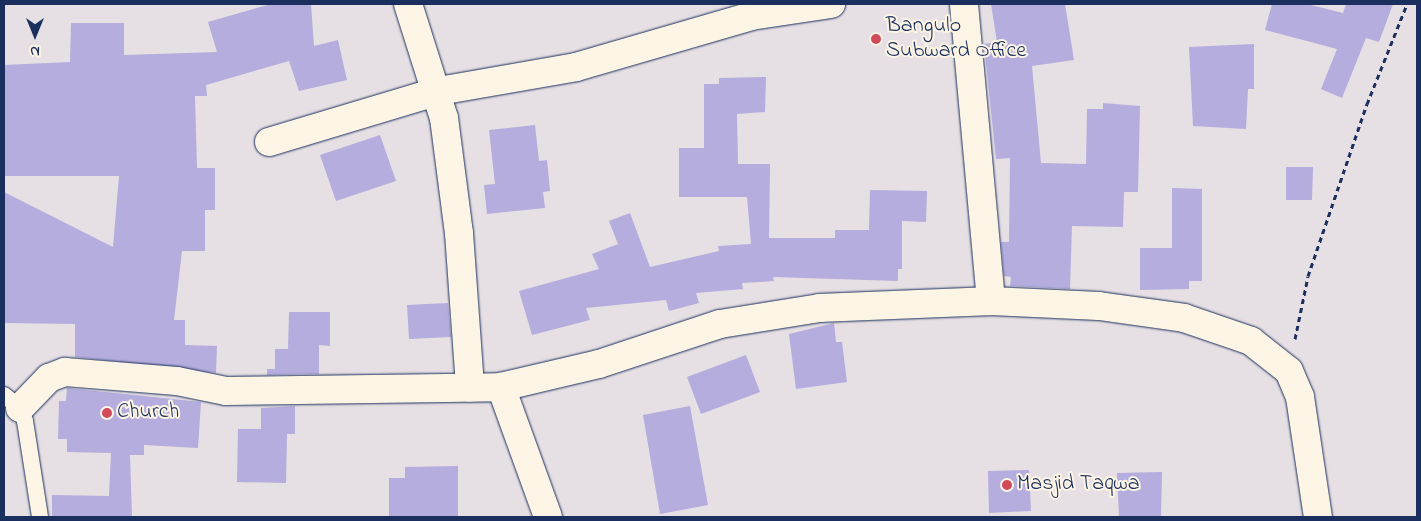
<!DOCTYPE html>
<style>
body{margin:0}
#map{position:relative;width:1421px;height:521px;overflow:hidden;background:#e6dfe3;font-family:"Indie Flower",sans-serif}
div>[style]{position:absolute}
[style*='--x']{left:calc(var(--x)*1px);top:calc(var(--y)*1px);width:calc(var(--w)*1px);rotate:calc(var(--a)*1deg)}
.building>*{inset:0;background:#b4adde}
.path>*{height:3px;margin-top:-1.5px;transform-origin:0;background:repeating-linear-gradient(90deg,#1b2f5e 0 5px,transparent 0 9px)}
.roads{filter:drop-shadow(0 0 1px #1b2f5e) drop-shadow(0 0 1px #1b2f5e)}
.service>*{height:16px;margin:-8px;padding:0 8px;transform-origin:8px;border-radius:8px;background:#fcf5e5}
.minor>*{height:28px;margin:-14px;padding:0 14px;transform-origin:14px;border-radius:14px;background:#fcf5e5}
.dots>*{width:14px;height:14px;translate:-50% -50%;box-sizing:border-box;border:2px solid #fcf5e5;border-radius:50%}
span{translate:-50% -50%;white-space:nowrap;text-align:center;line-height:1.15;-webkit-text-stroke:4px #fcf5e5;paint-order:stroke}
.poi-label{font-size:22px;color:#1b2f5e}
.left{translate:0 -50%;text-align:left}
.frame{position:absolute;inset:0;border:5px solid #1b2f5e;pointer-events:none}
.north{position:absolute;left:10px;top:10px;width:50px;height:50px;-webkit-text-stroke:4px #fcf5e5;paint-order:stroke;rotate:180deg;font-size:14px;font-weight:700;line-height:20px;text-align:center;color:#1b2f5e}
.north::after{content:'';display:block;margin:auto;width:18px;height:22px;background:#1b2f5e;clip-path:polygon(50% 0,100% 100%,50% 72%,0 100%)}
</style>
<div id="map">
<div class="building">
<i style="clip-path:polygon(271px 4px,311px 4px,314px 46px,338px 40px,347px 80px,299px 91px,289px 61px,206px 85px,207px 96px,195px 96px,197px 168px,215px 168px,215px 210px,205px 210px,205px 251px,182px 251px,174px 320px,185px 320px,185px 345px,217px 346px,216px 373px,75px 357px,75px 324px,4px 323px,4px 192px,113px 247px,119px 176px,4px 176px,4px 65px,70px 62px,71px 23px,124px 23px,124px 55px,217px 52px,208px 22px)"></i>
<i style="clip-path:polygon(991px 4px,1065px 4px,1074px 60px,1032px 66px,1041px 163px,1086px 164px,1087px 109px,1103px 109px,1103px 103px,1140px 106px,1138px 192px,1124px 192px,1123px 227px,1072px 226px,1070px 289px,1010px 286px,1011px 277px,1004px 276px,1001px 242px,1009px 242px,1010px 158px,996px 159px,984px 44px,997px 42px)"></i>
<i style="clip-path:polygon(1272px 4px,1307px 4px,1343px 13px,1346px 4px,1393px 4px,1379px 42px,1366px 38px,1342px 98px,1321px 89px,1337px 49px,1265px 30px)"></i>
<i style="clip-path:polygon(1254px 44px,1254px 89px,1248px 89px,1246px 129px,1193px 126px,1189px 47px)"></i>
<i style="clip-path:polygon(766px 77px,765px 112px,737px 114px,738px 164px,770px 164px,769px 238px,835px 238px,835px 230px,869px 230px,870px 190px,927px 191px,926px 222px,902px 221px,902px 269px,898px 269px,898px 281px,773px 277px,774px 281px,742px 283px,743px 289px,696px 293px,699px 303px,669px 311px,666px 300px,586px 308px,590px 320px,532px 335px,519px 291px,599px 269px,592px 254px,618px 244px,609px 221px,630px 213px,650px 267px,719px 251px,718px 246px,751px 244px,747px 197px,679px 197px,679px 148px,704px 148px,704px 84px,719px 84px,719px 78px)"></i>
<i style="clip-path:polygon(535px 125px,539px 161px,547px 160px,550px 191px,543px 192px,545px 208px,487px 214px,484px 185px,495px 184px,489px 130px)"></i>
<i style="clip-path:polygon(380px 135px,396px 181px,336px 201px,320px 155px)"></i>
<i style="clip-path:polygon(1286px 167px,1313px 167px,1312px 200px,1286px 200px)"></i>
<i style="clip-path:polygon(1172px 188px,1202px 189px,1202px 281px,1189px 281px,1189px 289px,1140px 290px,1140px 248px,1172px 248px)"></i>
<i style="clip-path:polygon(448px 303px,451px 337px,409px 339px,407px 305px)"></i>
<i style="clip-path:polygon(289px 312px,330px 312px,330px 346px,319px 345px,319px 374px,267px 375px,267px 369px,275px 369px,275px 349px,288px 349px)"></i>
<i style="clip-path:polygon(834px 323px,836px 342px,842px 342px,847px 382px,796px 389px,789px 334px)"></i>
<i style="clip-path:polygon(746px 355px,760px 392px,701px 414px,687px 377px)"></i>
<i style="clip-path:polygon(67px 388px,201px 402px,198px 448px,144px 445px,144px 455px,130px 455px,132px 517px,52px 517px,52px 495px,109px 496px,111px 453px,67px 452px,67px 439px,58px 439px,59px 401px,66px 401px)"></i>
<i style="clip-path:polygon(295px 406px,295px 434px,287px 434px,286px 483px,237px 482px,238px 429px,261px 429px,261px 408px)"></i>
<i style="clip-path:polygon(690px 406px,708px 505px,660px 514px,643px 415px)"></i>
<i style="clip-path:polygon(458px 466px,458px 517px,389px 517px,389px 478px,405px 478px,405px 467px)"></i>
<i style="clip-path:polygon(1029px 470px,1031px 511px,989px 513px,988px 471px)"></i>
<i style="clip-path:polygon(1162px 472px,1161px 517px,1119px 517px,1117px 473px)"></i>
</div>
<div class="path">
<i style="--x:1295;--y:339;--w:64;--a:-78.3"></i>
<i style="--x:1308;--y:276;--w:182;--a:-71.1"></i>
<i style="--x:1367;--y:104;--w:108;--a:-68.2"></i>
</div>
<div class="roads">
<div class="service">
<i style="--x:4;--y:395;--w:21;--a:39"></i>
<i style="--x:20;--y:408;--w:14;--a:69"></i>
<i style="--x:25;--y:421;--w:97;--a:81.1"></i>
</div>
<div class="minor">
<i style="--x:408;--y:4;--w:120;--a:72.5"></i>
<i style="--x:444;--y:118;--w:116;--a:82.6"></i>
<i style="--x:459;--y:233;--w:155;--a:85.9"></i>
<i style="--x:269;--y:142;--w:177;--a:-16.7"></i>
<i style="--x:439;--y:91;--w:139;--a:-9.9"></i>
<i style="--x:576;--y:67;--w:182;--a:-16.2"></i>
<i style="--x:751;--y:16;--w:81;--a:-8.5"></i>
<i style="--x:991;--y:301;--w:108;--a:2.7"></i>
<i style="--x:1099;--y:306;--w:86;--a:8"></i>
<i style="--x:1184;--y:318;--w:71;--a:18.9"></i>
<i style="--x:1251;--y:341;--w:48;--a:38.3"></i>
<i style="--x:1289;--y:371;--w:28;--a:67"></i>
<i style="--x:1300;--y:397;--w:121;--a:81.5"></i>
<i style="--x:501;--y:387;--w:138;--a:70.1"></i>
<i style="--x:20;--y:408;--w:42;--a:-46"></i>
<i style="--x:49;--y:378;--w:17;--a:-21"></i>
<i style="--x:65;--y:372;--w:112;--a:4.6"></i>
<i style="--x:177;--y:381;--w:50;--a:11.5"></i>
<i style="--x:226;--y:391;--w:275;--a:-0.8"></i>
<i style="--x:501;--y:387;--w:101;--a:-13.2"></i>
<i style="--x:599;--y:364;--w:127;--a:-18.3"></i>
<i style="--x:720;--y:324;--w:101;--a:-9.1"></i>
<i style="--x:820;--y:308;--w:171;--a:-2.3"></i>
<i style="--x:991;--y:301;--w:298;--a:-95.2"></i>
</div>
</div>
<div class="dots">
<i style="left:876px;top:39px;background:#d1495b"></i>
<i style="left:107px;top:413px;background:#d1495b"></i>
<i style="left:1007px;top:485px;background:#d1495b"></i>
</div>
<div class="poi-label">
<span class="left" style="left:886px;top:39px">Bangulo<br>Subward Office</span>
<span class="left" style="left:117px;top:413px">Church</span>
<span class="left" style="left:1017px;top:485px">Masjid Taqwa</span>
</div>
<div class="frame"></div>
<div class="north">N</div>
</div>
